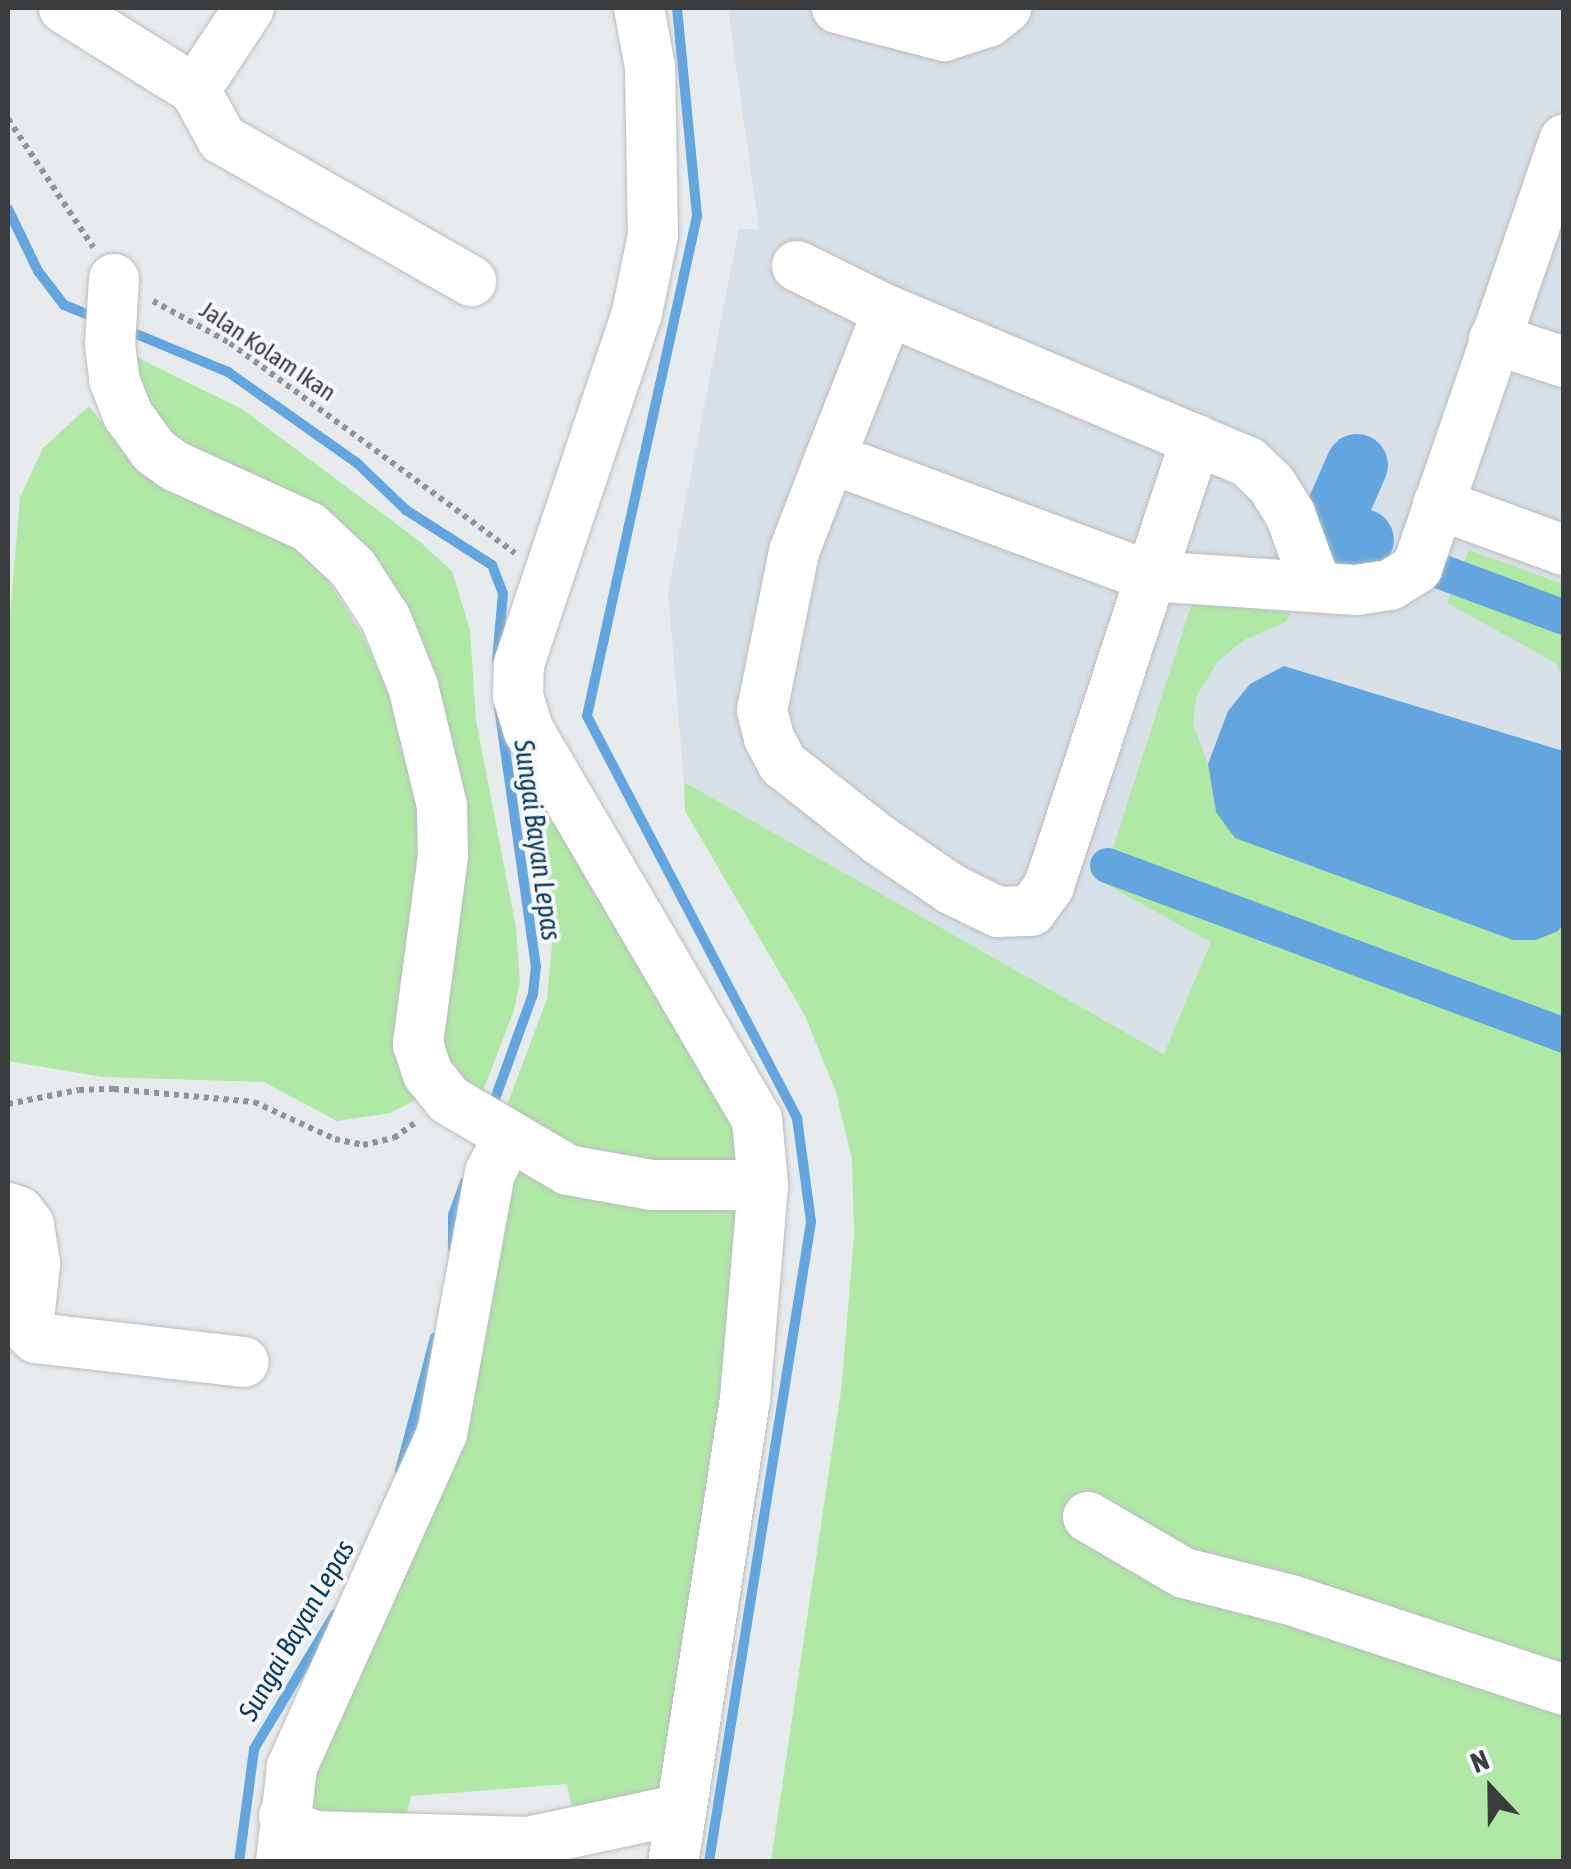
<!DOCTYPE html>
<style>
body{margin:0}
#map{position:relative;width:1571px;height:1869px;overflow:hidden;background:#e8ebed;font-family:"Asap Condensed",sans-serif}
div>[style]{position:absolute}
[style*='--x']{left:calc(var(--x)*1px);top:calc(var(--y)*1px);width:calc(var(--w)*1px);rotate:calc(var(--a)*1deg)}
.built>*{inset:0;background:#d8e0e8}
.green>*{inset:0;background:#b0e8a6}
.water>*{inset:0;background:#63a6df}
.stream>*{height:10px;margin:-5px;padding:0 5px;transform-origin:5px;border-radius:5px;background:#63a6df}
.canal>*{height:35px;margin:-17.5px;padding:0 17.5px;transform-origin:17.5px;border-radius:17.5px;background:#63a6df}
.river>*{height:62px;margin:-31px;padding:0 31px;transform-origin:31px;border-radius:31px;background:#63a6df}
.path>*{height:6px;margin-top:-3px;transform-origin:0;background:repeating-linear-gradient(90deg,#919395 0 5px,transparent 0 10px)}
.roads{filter:drop-shadow(0 0 2px #bbbdbf) drop-shadow(0 0 2px #bbbdbf)}
.minor>*{height:50px;margin:-25px;padding:0 25px;transform-origin:25px;border-radius:25px;background:#fff}
span{translate:-50% -50%;white-space:nowrap;text-align:center;line-height:1.15;-webkit-text-stroke:8px #f6f8fb;paint-order:stroke}
.street-label{font-size:25px;color:#3b3c3d}
.water-label{font-size:28px;color:#0b3e64;font-style:italic}
.frame{position:absolute;inset:0;border:10px solid #3b3c3d;pointer-events:none}
.north{position:absolute;left:1441px;top:1739px;width:100px;height:100px;-webkit-text-stroke:8px #f6f8fb;paint-order:stroke;rotate:338deg;font-size:28px;font-weight:700;line-height:40px;text-align:center;color:#3b3c3d}
.north::after{content:'';display:block;margin:auto;width:35px;height:45px;background:#3b3c3d;clip-path:polygon(50% 0,100% 100%,50% 72%,0 100%)}
</style>
<div id="map">
<div class="built">
<i style="clip-path:polygon(728px 8px,1563px 8px,1563px 1229px,1198px 981px,1165px 1054px,684px 782px,668px 591px,739px 229px,759px 229px)"></i>
</div>
<div class="green">
<i style="clip-path:polygon(134px 356px,242px 409px,418px 540px,452px 571px,470px 630px,476px 720px,516px 928px,520px 982px,514px 1010px,478px 1104px,437px 1043px,411px 635px,224px 474px,141px 410px)"></i>
<i style="clip-path:polygon(89px 406px,116px 441px,274px 531px,320px 568px,362px 634px,396px 709px,418px 788px,422px 1097px,390px 1113px,337px 1121px,264px 1082px,103px 1077px,8px 1061px,8px 639px,20px 497px,43px 448px)"></i>
<i style="clip-path:polygon(1469px 550px,1563px 584px,1563px 679px,1556px 663px,1447px 603px)"></i>
<i style="clip-path:polygon(1193px 600px,1291px 613px,1286px 622px,1244px 640px,1218px 661px,1196px 697px,1193px 725px,1208px 764px,1216px 812px,1558px 931px,1563px 923px,1563px 1861px,771px 1861px,842px 1383px,854px 1234px,852px 1160px,836px 1092px,805px 1016px,685px 811px,684px 782px,1164px 1054px,1211px 942px,1102px 882px)"></i>
<i style="clip-path:polygon(513px 730px,743px 1142px,726px 1382px,663px 1802px,574px 1819px,567px 1784px,411px 1796px,404px 1824px,320px 1813px,309px 1804px,306px 1781px,322px 1759px,447px 1481px,505px 1111px,547px 999px,554px 923px)"></i>
</div>
<div class="water">
<i style="clip-path:polygon(1284px 666px,1563px 751px,1564px 923px,1558px 931px,1536px 940px,1513px 940px,1235px 838px,1216px 812px,1208px 764px,1228px 711px,1250px 684px)"></i>
</div>
<div class="stream">
<i style="--x:677;--y:8;--w:209;--a:84.5"></i>
<i style="--x:697;--y:216;--w:512;--a:102.41"></i>
<i style="--x:587;--y:716;--w:454;--a:62.4"></i>
<i style="--x:797;--y:1118;--w:105;--a:82.3"></i>
<i style="--x:811;--y:1222;--w:648;--a:99.06"></i>
<i style="--x:8;--y:209;--w:69;--a:64.2"></i>
<i style="--x:38;--y:271;--w:43;--a:52.6"></i>
<i style="--x:64;--y:305;--w:38;--a:22"></i>
<i style="--x:124;--y:329;--w:113;--a:22.5"></i>
<i style="--x:228;--y:372;--w:158;--a:35.2"></i>
<i style="--x:357;--y:463;--w:68;--a:43.8"></i>
<i style="--x:406;--y:510;--w:102;--a:32.6"></i>
<i style="--x:492;--y:565;--w:30;--a:69"></i>
<i style="--x:503;--y:593;--w:67;--a:95.1"></i>
<i style="--x:491;--y:1110;--w:123;--a:-70.1"></i>
<i style="--x:533;--y:994;--w:27;--a:-84"></i>
<i style="--x:536;--y:967;--w:263;--a:-98.1"></i>
<i style="--x:453;--y:1248;--w:33;--a:-90"></i>
<i style="--x:453;--y:1215;--w:35;--a:-70"></i>
<i style="--x:400;--y:1471;--w:138;--a:-75.3"></i>
<i style="--x:239;--y:1862;--w:114;--a:-82.4"></i>
<i style="--x:254;--y:1749;--w:157;--a:-59"></i>
</div>
<div class="canal">
<i style="--x:1432;--y:568;--w:141;--a:20.4"></i>
<i style="--x:1107;--y:865;--w:488;--a:20.4"></i>
</div>
<div class="river">
<i style="--x:1357;--y:465;--w:62;--a:113.7"></i>
<i style="--x:1332;--y:522;--w:20;--a:53"></i>
<i style="--x:1344;--y:538;--w:19;--a:6"></i>
</div>
<div class="path">
<i style="--x:8;--y:119;--w:154;--a:56.4"></i>
<i style="--x:153;--y:301;--w:88;--a:28.6"></i>
<i style="--x:230;--y:343;--w:354;--a:36.4"></i>
<i style="--x:8;--y:1104;--w:72;--a:-11.2"></i>
<i style="--x:79;--y:1090;--w:35;--a:-2"></i>
<i style="--x:114;--y:1089;--w:141;--a:5.3"></i>
<i style="--x:254;--y:1102;--w:89;--a:24.6"></i>
<i style="--x:335;--y:1139;--w:29;--a:12"></i>
<i style="--x:363;--y:1145;--w:32;--a:-13"></i>
<i style="--x:394;--y:1138;--w:26;--a:-36"></i>
</div>
<div class="roads">
<div class="minor">
<i style="--x:64;--y:8;--w:155;--a:32"></i>
<i style="--x:195;--y:90;--w:56;--a:61.1"></i>
<i style="--x:222;--y:139;--w:287;--a:29.7"></i>
<i style="--x:639;--y:8;--w:60;--a:79.4"></i>
<i style="--x:650;--y:67;--w:168;--a:89"></i>
<i style="--x:653;--y:235;--w:80;--a:101.6"></i>
<i style="--x:637;--y:313;--w:370;--a:108.6"></i>
<i style="--x:519;--y:664;--w:32;--a:92"></i>
<i style="--x:518;--y:696;--w:37;--a:73"></i>
<i style="--x:529;--y:731;--w:450;--a:59.6"></i>
<i style="--x:757;--y:1119;--w:66;--a:84.8"></i>
<i style="--x:763;--y:1185;--w:215;--a:94.8"></i>
<i style="--x:745;--y:1399;--w:469;--a:98.8"></i>
<i style="--x:837;--y:8;--w:111;--a:14.7"></i>
<i style="--x:944;--y:36;--w:46;--a:-17.7"></i>
<i style="--x:988;--y:22;--w:23;--a:-38"></i>
<i style="--x:195;--y:90;--w:98;--a:-56.6"></i>
<i style="--x:797;--y:266;--w:102;--a:26.3"></i>
<i style="--x:114;--y:279;--w:65;--a:93.5"></i>
<i style="--x:110;--y:344;--w:35;--a:83"></i>
<i style="--x:114;--y:379;--w:39;--a:69"></i>
<i style="--x:128;--y:415;--w:44;--a:54.2"></i>
<i style="--x:154;--y:451;--w:26;--a:36"></i>
<i style="--x:175;--y:466;--w:147;--a:24.5"></i>
<i style="--x:309;--y:527;--w:60;--a:43"></i>
<i style="--x:353;--y:568;--w:61;--a:57.1"></i>
<i style="--x:386;--y:619;--w:72;--a:68.1"></i>
<i style="--x:413;--y:686;--w:123;--a:76.4"></i>
<i style="--x:442;--y:806;--w:50;--a:88.9"></i>
<i style="--x:443;--y:856;--w:190;--a:97.6"></i>
<i style="--x:418;--y:1044;--w:32;--a:72"></i>
<i style="--x:428;--y:1074;--w:33;--a:51"></i>
<i style="--x:449;--y:1100;--w:138;--a:30.5"></i>
<i style="--x:568;--y:1170;--w:84;--a:10.2"></i>
<i style="--x:651;--y:1185;--w:112;--a:0"></i>
<i style="--x:1494;--y:339;--w:74;--a:18.2"></i>
<i style="--x:830;--y:458;--w:101;--a:111"></i>
<i style="--x:794;--y:552;--w:161;--a:101.4"></i>
<i style="--x:762;--y:710;--w:29;--a:76"></i>
<i style="--x:769;--y:738;--w:30;--a:62"></i>
<i style="--x:783;--y:764;--w:121;--a:38.3"></i>
<i style="--x:878;--y:839;--w:88;--a:34.4"></i>
<i style="--x:951;--y:889;--w:52;--a:26.1"></i>
<i style="--x:998;--y:912;--w:33;--a:-2"></i>
<i style="--x:1031;--y:911;--w:31;--a:-54"></i>
<i style="--x:1049;--y:886;--w:470;--a:-71.8"></i>
<i style="--x:1438;--y:504;--w:134;--a:20.1"></i>
<i style="--x:1316;--y:585;--w:76;--a:-110.1"></i>
<i style="--x:1290;--y:514;--w:36;--a:-122"></i>
<i style="--x:1271;--y:484;--w:32;--a:-136"></i>
<i style="--x:1248;--y:462;--w:390;--a:-157.2"></i>
<i style="--x:888;--y:311;--w:158;--a:111.5"></i>
<i style="--x:830;--y:458;--w:340;--a:20.3"></i>
<i style="--x:1149;--y:576;--w:208;--a:3.9"></i>
<i style="--x:1357;--y:590;--w:33;--a:-9"></i>
<i style="--x:1390;--y:585;--w:32;--a:-32"></i>
<i style="--x:1417;--y:568;--w:453;--a:-71"></i>
<i style="--x:8;--y:1208;--w:12;--a:20"></i>
<i style="--x:19;--y:1212;--w:16;--a:52"></i>
<i style="--x:29;--y:1225;--w:39;--a:81"></i>
<i style="--x:35;--y:1264;--w:66;--a:96.1"></i>
<i style="--x:28;--y:1330;--w:11;--a:45"></i>
<i style="--x:36;--y:1338;--w:209;--a:6.6"></i>
<i style="--x:1088;--y:1517;--w:111;--a:30.3"></i>
<i style="--x:1184;--y:1573;--w:110;--a:14.2"></i>
<i style="--x:1291;--y:1600;--w:287;--a:18.2"></i>
<i style="--x:284;--y:1816;--w:18;--a:45"></i>
<i style="--x:297;--y:1829;--w:18;--a:22"></i>
<i style="--x:314;--y:1836;--w:214;--a:1.6"></i>
<i style="--x:528;--y:1842;--w:157;--a:-12.1"></i>
<i style="--x:281;--y:1862;--w:96;--a:-83.4"></i>
<i style="--x:292;--y:1767;--w:365;--a:-65.8"></i>
<i style="--x:442;--y:1434;--w:265;--a:-79.6"></i>
<i style="--x:490;--y:1173;--w:42;--a:-62.8"></i>
</div>
</div>
<div class="street-label">
<span style="left:268px;top:351px;rotate:34deg">Jalan Kolam Ikan</span>
</div>
<div class="water-label">
<span style="left:538px;top:840px;rotate:82deg">Sungai Bayan Lepas</span>
<span style="left:296px;top:1630px;rotate:-60deg">Sungai Bayan Lepas</span>
</div>
<div class="frame"></div>
<div class="north">N</div>
</div>
